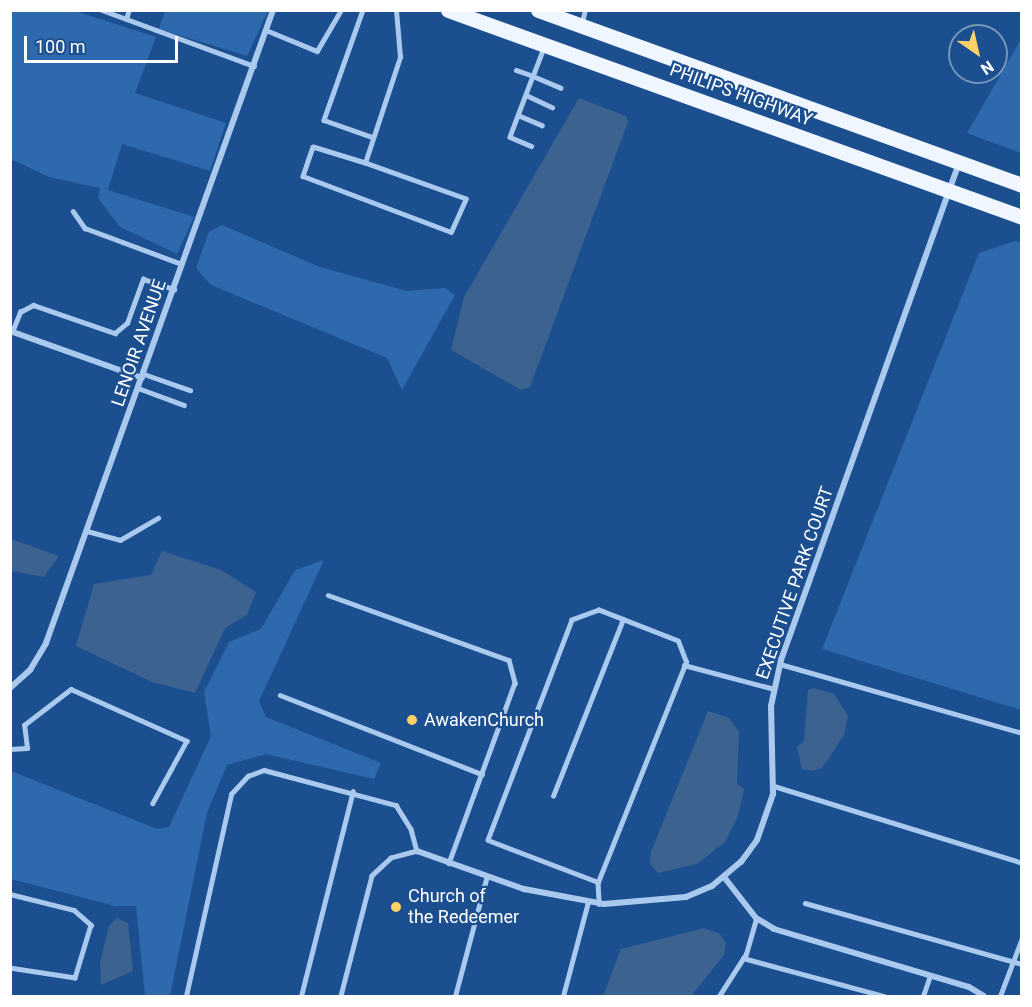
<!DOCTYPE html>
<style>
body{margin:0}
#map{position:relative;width:1032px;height:1007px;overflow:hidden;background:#1b4f8f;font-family:Roboto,sans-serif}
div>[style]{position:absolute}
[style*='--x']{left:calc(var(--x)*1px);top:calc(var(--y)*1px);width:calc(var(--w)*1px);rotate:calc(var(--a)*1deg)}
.green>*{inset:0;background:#2e69ad}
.water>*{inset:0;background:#3c6290}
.lane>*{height:4.5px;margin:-2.25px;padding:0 2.25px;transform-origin:2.25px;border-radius:2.25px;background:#a9c9ee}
.street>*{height:6px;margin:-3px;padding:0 3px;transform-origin:3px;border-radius:3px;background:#a9c9ee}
.primary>*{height:15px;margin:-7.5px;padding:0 7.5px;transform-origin:7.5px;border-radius:7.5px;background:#f0f6ff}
.dots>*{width:16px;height:16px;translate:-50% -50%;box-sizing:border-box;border:3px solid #1b4f8f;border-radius:50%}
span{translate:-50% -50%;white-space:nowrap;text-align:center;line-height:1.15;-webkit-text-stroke:4.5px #1b4f8f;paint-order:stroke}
.street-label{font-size:18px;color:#fff}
.poi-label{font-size:18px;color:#fff}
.left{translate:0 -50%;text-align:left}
.frame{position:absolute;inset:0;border:12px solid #fff;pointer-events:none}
.north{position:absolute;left:948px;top:24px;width:60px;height:60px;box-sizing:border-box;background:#1b4f8f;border:2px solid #7695bc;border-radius:50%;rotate:146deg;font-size:16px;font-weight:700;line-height:24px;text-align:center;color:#fff}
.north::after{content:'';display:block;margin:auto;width:21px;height:27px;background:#ffd166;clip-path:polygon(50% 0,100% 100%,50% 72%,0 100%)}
.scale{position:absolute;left:24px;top:36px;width:154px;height:27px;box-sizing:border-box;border:3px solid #fff;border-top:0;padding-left:8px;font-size:18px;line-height:21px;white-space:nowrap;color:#fff;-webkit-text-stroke:4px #1b4f8f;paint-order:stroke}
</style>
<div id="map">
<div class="green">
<i style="clip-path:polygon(10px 11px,75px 11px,156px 37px,135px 93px,226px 123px,210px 171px,122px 144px,108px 190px,194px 217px,177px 254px,120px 227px,98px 198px,100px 188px,49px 177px,11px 159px)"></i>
<i style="clip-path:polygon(165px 11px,268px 11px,247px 56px,159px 29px)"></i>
<i style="clip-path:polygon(1021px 39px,1021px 153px,967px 133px)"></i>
<i style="clip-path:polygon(222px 225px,320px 267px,407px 291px,445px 288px,455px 295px,402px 390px,387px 358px,211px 285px,196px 268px,209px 232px)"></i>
<i style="clip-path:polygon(1015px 241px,1022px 243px,1021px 710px,822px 649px,979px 253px)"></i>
<i style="clip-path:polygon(324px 560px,259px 701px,266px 717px,381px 763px,374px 779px,266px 754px,227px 765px,207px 813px,170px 996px,145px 996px,136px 906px,115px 906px,11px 879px,11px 771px,157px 829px,169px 827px,211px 736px,204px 692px,229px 642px,261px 629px,295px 570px)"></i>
</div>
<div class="water">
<i style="clip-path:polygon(579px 98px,626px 116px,628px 122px,530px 387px,521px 390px,451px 350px,464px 297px)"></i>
<i style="clip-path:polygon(11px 539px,59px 556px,44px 577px,11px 571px)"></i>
<i style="clip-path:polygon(162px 551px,221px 570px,256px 592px,247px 615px,225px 628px,195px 693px,152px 682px,76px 646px,94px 584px,151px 575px)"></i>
<i style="clip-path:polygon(814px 688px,834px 694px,848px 716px,844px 735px,822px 768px,813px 771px,802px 769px,797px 747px,804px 741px,808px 690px)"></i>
<i style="clip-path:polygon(708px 711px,729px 718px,739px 732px,737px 784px,744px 789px,738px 816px,725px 842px,697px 864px,658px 873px,650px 864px,651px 852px)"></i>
<i style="clip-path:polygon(117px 918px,128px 923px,133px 971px,101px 985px,100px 962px,109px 926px)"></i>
<i style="clip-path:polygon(704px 928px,720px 934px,726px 943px,724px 955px,691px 996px,603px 996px,621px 949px)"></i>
</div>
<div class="lane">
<i style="--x:102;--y:10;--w:162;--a:20.2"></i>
<i style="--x:363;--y:10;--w:117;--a:109.5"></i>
<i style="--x:324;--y:120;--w:51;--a:19.5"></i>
<i style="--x:126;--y:19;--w:9;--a:-72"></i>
<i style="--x:582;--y:22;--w:12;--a:-76"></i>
<i style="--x:266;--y:30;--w:55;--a:22.4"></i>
<i style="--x:317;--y:51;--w:48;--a:-59.7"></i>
<i style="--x:544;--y:48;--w:30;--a:111"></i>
<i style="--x:533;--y:76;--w:30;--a:23"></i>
<i style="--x:516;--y:70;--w:18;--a:19"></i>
<i style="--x:533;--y:76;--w:65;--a:110.7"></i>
<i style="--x:510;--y:137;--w:23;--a:23"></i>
<i style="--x:526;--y:95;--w:29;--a:25"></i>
<i style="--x:518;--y:115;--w:26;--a:23"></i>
<i style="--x:365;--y:163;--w:54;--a:-162.9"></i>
<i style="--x:313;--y:147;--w:31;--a:109"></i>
<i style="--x:303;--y:176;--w:158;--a:20.7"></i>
<i style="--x:451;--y:232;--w:36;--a:-66"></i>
<i style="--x:466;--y:199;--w:107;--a:-160.4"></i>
<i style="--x:365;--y:163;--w:112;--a:-71.7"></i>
<i style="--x:400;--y:57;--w:47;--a:-94.9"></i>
<i style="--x:73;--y:211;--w:21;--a:55"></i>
<i style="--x:85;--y:228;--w:103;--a:20.4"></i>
<i style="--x:12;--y:332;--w:22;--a:-68"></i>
<i style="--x:20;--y:312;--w:15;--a:-28"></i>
<i style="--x:33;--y:305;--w:87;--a:18.9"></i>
<i style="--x:115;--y:333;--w:16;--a:-40"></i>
<i style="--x:127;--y:323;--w:47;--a:-70"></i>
<i style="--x:143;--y:279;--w:33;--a:18"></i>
<i style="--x:144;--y:374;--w:49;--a:19.2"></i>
<i style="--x:138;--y:388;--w:49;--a:20.3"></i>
<i style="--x:87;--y:531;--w:34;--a:15"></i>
<i style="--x:120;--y:540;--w:44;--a:-30.1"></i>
<i style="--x:328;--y:595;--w:192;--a:19.8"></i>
<i style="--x:509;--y:660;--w:24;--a:75"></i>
<i style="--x:515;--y:683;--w:192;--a:110.1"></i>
<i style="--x:780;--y:664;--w:252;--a:15.9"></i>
<i style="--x:684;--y:665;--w:93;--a:14.9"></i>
<i style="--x:280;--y:695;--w:217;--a:21.4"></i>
<i style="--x:10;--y:749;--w:17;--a:-3"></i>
<i style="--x:27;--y:748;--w:23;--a:-97"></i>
<i style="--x:24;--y:725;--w:59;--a:-37.5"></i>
<i style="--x:71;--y:689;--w:127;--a:24.1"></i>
<i style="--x:187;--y:741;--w:71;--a:118.7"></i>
<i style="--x:774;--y:786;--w:260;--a:17.2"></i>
<i style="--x:553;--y:796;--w:190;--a:-68.4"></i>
<i style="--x:598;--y:882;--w:237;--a:-68.2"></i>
<i style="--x:686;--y:662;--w:22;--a:-111"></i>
<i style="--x:678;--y:641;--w:85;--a:-158.6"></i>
<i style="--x:599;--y:610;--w:29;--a:160"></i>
<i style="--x:572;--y:620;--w:235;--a:110.9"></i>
<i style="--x:488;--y:840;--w:118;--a:20.9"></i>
<i style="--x:598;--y:882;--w:22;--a:87"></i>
<i style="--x:10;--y:894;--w:66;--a:14"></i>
<i style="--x:74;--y:910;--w:23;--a:41"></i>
<i style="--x:91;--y:925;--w:55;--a:106.8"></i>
<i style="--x:75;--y:978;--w:66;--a:-171.3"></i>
<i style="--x:805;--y:903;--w:225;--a:15.7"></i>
<i style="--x:743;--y:958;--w:146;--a:15.1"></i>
<i style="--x:186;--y:996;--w:207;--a:-77.4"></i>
<i style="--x:231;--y:794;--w:25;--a:-47"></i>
<i style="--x:248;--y:776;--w:17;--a:-21"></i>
<i style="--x:264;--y:770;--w:137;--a:14.9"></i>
<i style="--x:396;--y:805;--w:28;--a:58"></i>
<i style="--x:411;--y:829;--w:23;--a:75"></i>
<i style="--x:417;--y:851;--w:27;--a:165"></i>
<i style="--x:391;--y:858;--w:26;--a:137"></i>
<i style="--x:372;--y:876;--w:124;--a:104.5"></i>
<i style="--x:301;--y:996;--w:211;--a:-75.8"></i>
<i style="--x:455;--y:996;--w:124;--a:-75.1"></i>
<i style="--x:563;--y:996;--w:97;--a:-75.1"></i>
<i style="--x:719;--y:996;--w:50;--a:-57.3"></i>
<i style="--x:746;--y:954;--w:37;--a:-74"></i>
<i style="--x:923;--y:996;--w:21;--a:-71"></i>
<i style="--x:1000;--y:996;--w:62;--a:-69.2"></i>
</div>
<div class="street">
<i style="--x:10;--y:331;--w:140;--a:19.6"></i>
<i style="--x:10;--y:688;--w:27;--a:-42"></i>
<i style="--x:30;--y:670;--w:31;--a:-59"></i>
<i style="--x:46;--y:643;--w:672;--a:-70.27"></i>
<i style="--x:417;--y:851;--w:114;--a:19.6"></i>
<i style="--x:524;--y:889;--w:81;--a:10.6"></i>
<i style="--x:604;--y:904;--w:82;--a:-4.9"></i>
<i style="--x:686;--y:897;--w:28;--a:-23"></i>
<i style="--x:712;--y:886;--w:38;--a:-40"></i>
<i style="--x:741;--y:862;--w:27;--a:-54"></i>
<i style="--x:757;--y:840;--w:49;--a:-70.8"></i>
<i style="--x:773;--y:794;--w:88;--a:-91.3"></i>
<i style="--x:771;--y:706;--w:47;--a:-77.7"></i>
<i style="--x:781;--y:660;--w:528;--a:-70.3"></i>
<i style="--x:724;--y:877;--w:52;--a:52"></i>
<i style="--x:756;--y:918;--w:21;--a:31"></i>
<i style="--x:774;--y:929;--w:203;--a:16.6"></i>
<i style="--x:969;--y:987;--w:17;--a:31"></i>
</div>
<div class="primary">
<i style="--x:448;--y:10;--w:610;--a:19.83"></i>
<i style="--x:538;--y:10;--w:515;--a:19.88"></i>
</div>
<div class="dots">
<i style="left:412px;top:720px;background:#ffd166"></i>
<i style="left:396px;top:907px;background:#ffd166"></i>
</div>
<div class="street-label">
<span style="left:741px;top:95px;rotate:20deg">PHILIPS HIGHWAY</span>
<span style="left:139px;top:343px;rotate:-71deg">LENOIR AVENUE</span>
<span style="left:795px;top:583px;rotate:-71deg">EXECUTIVE PARK COURT</span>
</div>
<div class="poi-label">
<span class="left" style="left:424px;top:720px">AwakenChurch</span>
<span class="left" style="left:408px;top:907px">Church of<br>the Redeemer</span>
</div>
<div class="frame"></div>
<div class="north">N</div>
<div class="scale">100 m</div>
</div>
